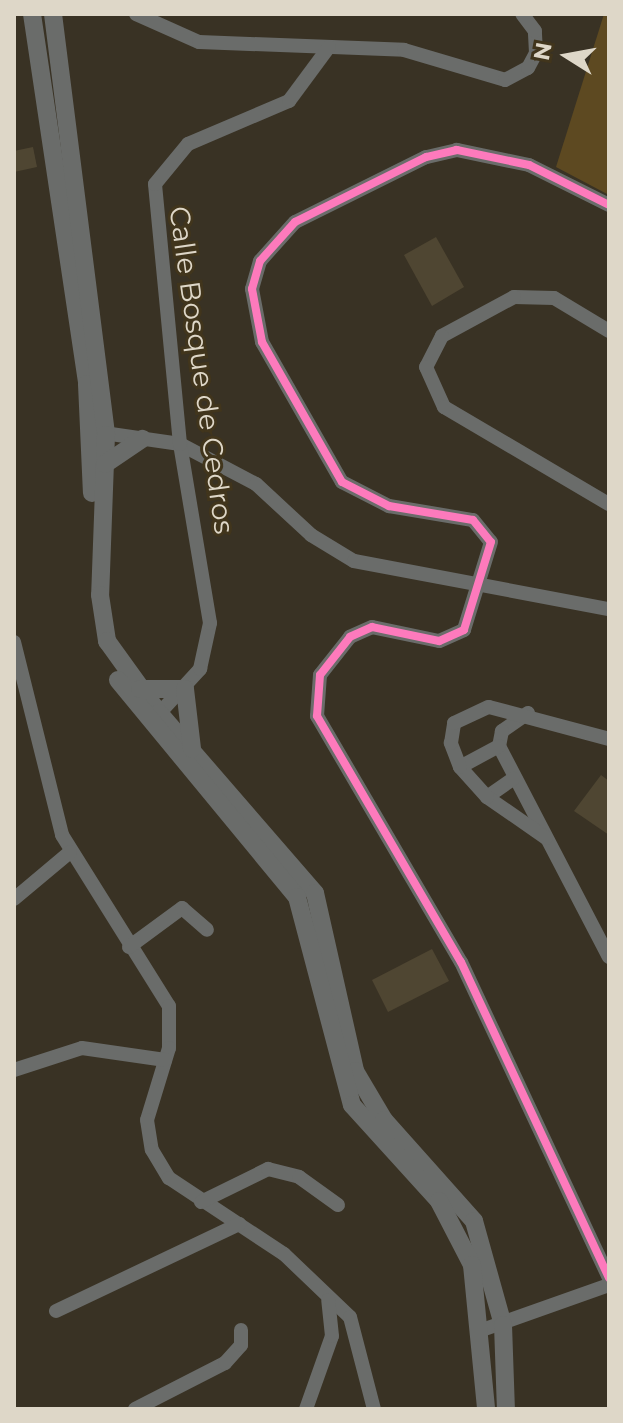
<!DOCTYPE html>
<style>
body{margin:0}
#map{position:relative;width:623px;height:1423px;overflow:hidden;background:#393224;font-family:Montserrat,sans-serif}
div>[style]{position:absolute}
[style*='--x']{left:calc(var(--x)*1px);top:calc(var(--y)*1px);width:calc(var(--w)*1px);rotate:calc(var(--a)*1deg)}
.green>*{inset:0;background:#5d4921}
.building>*{inset:0;background:#4f4632}
.minor>*{height:14px;margin:-7px;padding:0 7px;transform-origin:7px;border-radius:7px;background:#6a6c6a}
.tertiary>*{height:18px;margin:-9px;padding:0 9px;transform-origin:9px;border-radius:9px;background:#6a6c6a}
.cycleway>*{height:8px;margin:-4px;padding:0 4px;transform-origin:4px;border-radius:4px;background:#fd7abc}
span{translate:-50% -50%;white-space:nowrap;text-align:center;line-height:1.15;-webkit-text-stroke:6px #41351c;paint-order:stroke}
.street-label{font-size:28px;color:#ded7c8}
.frame{position:absolute;inset:0;border:16px solid #ded7c8;pointer-events:none}
.north{position:absolute;left:527px;top:16px;width:80px;height:80px;-webkit-text-stroke:6px #41351c;paint-order:stroke;rotate:281deg;font-size:22px;font-weight:700;line-height:32px;text-align:center;color:#ded7c8}
.north::after{content:'';display:block;margin:auto;width:28px;height:36px;background:#ded7c8;clip-path:polygon(50% 0,100% 100%,50% 72%,0 100%)}
</style>
<div id="map">
<div class="green">
<i style="clip-path:polygon(604px 14px,609px 14px,609px 195px,556px 167px)"></i>
</div>
<div class="building">
<i style="clip-path:polygon(33px 147px,37px 167px,14px 172px,14px 151px)"></i>
<i style="clip-path:polygon(436px 237px,464px 287px,432px 306px,404px 255px)"></i>
<i style="clip-path:polygon(601px 775px,609px 781px,609px 835px,574px 811px)"></i>
<i style="clip-path:polygon(432px 949px,449px 981px,388px 1012px,372px 980px)"></i>
</div>
<div class="minor">
<i style="--x:136;--y:14;--w:69;--a:24"></i>
<i style="--x:199;--y:42;--w:205;--a:2.2"></i>
<i style="--x:404;--y:50;--w:105;--a:16.5"></i>
<i style="--x:505;--y:80;--w:26;--a:-28"></i>
<i style="--x:528;--y:68;--w:17;--a:-62"></i>
<i style="--x:536;--y:53;--w:22;--a:-93"></i>
<i style="--x:535;--y:31;--w:21;--a:-127"></i>
<i style="--x:609;--y:205;--w:89;--a:-153.4"></i>
<i style="--x:529;--y:165;--w:74;--a:-168.2"></i>
<i style="--x:457;--y:150;--w:32;--a:167"></i>
<i style="--x:426;--y:157;--w:146;--a:153.6"></i>
<i style="--x:295;--y:222;--w:52;--a:131.9"></i>
<i style="--x:260;--y:261;--w:29;--a:106"></i>
<i style="--x:252;--y:289;--w:54;--a:79.3"></i>
<i style="--x:262;--y:342;--w:161;--a:60.3"></i>
<i style="--x:342;--y:482;--w:53;--a:27.1"></i>
<i style="--x:389;--y:506;--w:85;--a:9.5"></i>
<i style="--x:473;--y:520;--w:28;--a:51"></i>
<i style="--x:491;--y:542;--w:92;--a:107.1"></i>
<i style="--x:464;--y:630;--w:27;--a:156"></i>
<i style="--x:439;--y:641;--w:68;--a:-168.2"></i>
<i style="--x:372;--y:627;--w:24;--a:156"></i>
<i style="--x:350;--y:637;--w:48;--a:128.3"></i>
<i style="--x:320;--y:675;--w:41;--a:94.2"></i>
<i style="--x:317;--y:716;--w:285;--a:59.7"></i>
<i style="--x:461;--y:962;--w:349;--a:64.9"></i>
<i style="--x:609;--y:331;--w:64;--a:-149"></i>
<i style="--x:554;--y:298;--w:40;--a:-178.6"></i>
<i style="--x:514;--y:297;--w:82;--a:151.6"></i>
<i style="--x:442;--y:336;--w:35;--a:117"></i>
<i style="--x:426;--y:367;--w:44;--a:65.8"></i>
<i style="--x:444;--y:407;--w:191;--a:30.5"></i>
<i style="--x:97;--y:432;--w:84;--a:8.2"></i>
<i style="--x:180;--y:444;--w:86;--a:27.8"></i>
<i style="--x:256;--y:484;--w:75;--a:42.8"></i>
<i style="--x:311;--y:535;--w:50;--a:31.2"></i>
<i style="--x:354;--y:561;--w:259;--a:10.7"></i>
<i style="--x:14;--y:642;--w:199;--a:76"></i>
<i style="--x:62;--y:835;--w:202;--a:58"></i>
<i style="--x:169;--y:1006;--w:42;--a:90"></i>
<i style="--x:169;--y:1048;--w:75;--a:107"></i>
<i style="--x:147;--y:1120;--w:30;--a:81"></i>
<i style="--x:152;--y:1150;--w:33;--a:59"></i>
<i style="--x:169;--y:1178;--w:138;--a:33.5"></i>
<i style="--x:284;--y:1254;--w:91;--a:43.7"></i>
<i style="--x:350;--y:1317;--w:95;--a:75.4"></i>
<i style="--x:528;--y:713;--w:32;--a:145"></i>
<i style="--x:502;--y:731;--w:15;--a:101"></i>
<i style="--x:499;--y:746;--w:238;--a:62.5"></i>
<i style="--x:155;--y:718;--w:67;--a:-47.4"></i>
<i style="--x:200;--y:669;--w:47;--a:-77.7"></i>
<i style="--x:210;--y:623;--w:181;--a:-99.5"></i>
<i style="--x:180;--y:444;--w:261;--a:-95.5"></i>
<i style="--x:155;--y:184;--w:52;--a:-50.5"></i>
<i style="--x:188;--y:144;--w:110;--a:-23.1"></i>
<i style="--x:289;--y:101;--w:67;--a:-53.5"></i>
<i style="--x:460;--y:767;--w:44;--a:-28.3"></i>
<i style="--x:487;--y:797;--w:32;--a:-35"></i>
<i style="--x:546;--y:838;--w:72;--a:-145.2"></i>
<i style="--x:487;--y:797;--w:40;--a:-132"></i>
<i style="--x:460;--y:767;--w:26;--a:-111"></i>
<i style="--x:451;--y:743;--w:20;--a:-81"></i>
<i style="--x:454;--y:723;--w:38;--a:-25"></i>
<i style="--x:489;--y:707;--w:124;--a:14.9"></i>
<i style="--x:14;--y:899;--w:73;--a:-40"></i>
<i style="--x:129;--y:947;--w:66;--a:-36.3"></i>
<i style="--x:182;--y:908;--w:33;--a:41"></i>
<i style="--x:14;--y:1070;--w:71;--a:-17.9"></i>
<i style="--x:82;--y:1048;--w:84;--a:8.2"></i>
<i style="--x:201;--y:1202;--w:75;--a:-26.2"></i>
<i style="--x:268;--y:1169;--w:32;--a:14"></i>
<i style="--x:299;--y:1177;--w:48;--a:35.7"></i>
<i style="--x:56;--y:1311;--w:203;--a:-25.4"></i>
<i style="--x:482;--y:1330;--w:135;--a:-19.5"></i>
<i style="--x:135;--y:1409;--w:101;--a:-27.1"></i>
<i style="--x:225;--y:1363;--w:24;--a:-48"></i>
<i style="--x:241;--y:1345;--w:15;--a:-90"></i>
<i style="--x:306;--y:1409;--w:77;--a:-70.4"></i>
<i style="--x:332;--y:1336;--w:36;--a:-96"></i>
</div>
<div class="tertiary">
<i style="--x:32;--y:14;--w:374;--a:81.5"></i>
<i style="--x:87;--y:384;--w:109;--a:87.4"></i>
<i style="--x:53;--y:14;--w:424;--a:82.8"></i>
<i style="--x:106;--y:435;--w:160;--a:92.1"></i>
<i style="--x:100;--y:595;--w:47;--a:81.3"></i>
<i style="--x:107;--y:641;--w:89;--a:54.2"></i>
<i style="--x:159;--y:713;--w:238;--a:49.1"></i>
<i style="--x:315;--y:893;--w:182;--a:77.3"></i>
<i style="--x:355;--y:1071;--w:57;--a:59.4"></i>
<i style="--x:384;--y:1120;--w:135;--a:48.3"></i>
<i style="--x:474;--y:1221;--w:108;--a:74.4"></i>
<i style="--x:503;--y:1325;--w:84;--a:88"></i>
<i style="--x:105;--y:464;--w:45;--a:-34"></i>
<i style="--x:118;--y:680;--w:281;--a:50.5"></i>
<i style="--x:297;--y:897;--w:215;--a:75.2"></i>
<i style="--x:352;--y:1105;--w:130;--a:47.8"></i>
<i style="--x:439;--y:1201;--w:72;--a:62.7"></i>
<i style="--x:472;--y:1265;--w:145;--a:84.4"></i>
<i style="--x:140;--y:689;--w:45;--a:0"></i>
<i style="--x:185;--y:689;--w:60;--a:83.3"></i>
</div>
<div class="cycleway">
<i style="--x:609;--y:205;--w:89;--a:-153.4"></i>
<i style="--x:529;--y:165;--w:74;--a:-168.2"></i>
<i style="--x:457;--y:150;--w:32;--a:167"></i>
<i style="--x:426;--y:157;--w:146;--a:153.6"></i>
<i style="--x:295;--y:222;--w:52;--a:131.9"></i>
<i style="--x:260;--y:261;--w:29;--a:106"></i>
<i style="--x:252;--y:289;--w:54;--a:79.3"></i>
<i style="--x:262;--y:342;--w:161;--a:60.3"></i>
<i style="--x:342;--y:482;--w:53;--a:27.1"></i>
<i style="--x:389;--y:506;--w:85;--a:9.5"></i>
<i style="--x:473;--y:520;--w:28;--a:51"></i>
<i style="--x:491;--y:542;--w:92;--a:107.1"></i>
<i style="--x:464;--y:630;--w:27;--a:156"></i>
<i style="--x:439;--y:641;--w:68;--a:-168.2"></i>
<i style="--x:372;--y:627;--w:24;--a:156"></i>
<i style="--x:350;--y:637;--w:48;--a:128.3"></i>
<i style="--x:320;--y:675;--w:41;--a:94.2"></i>
<i style="--x:317;--y:716;--w:285;--a:59.7"></i>
<i style="--x:461;--y:962;--w:349;--a:64.9"></i>
</div>
<div class="street-label">
<span style="left:202px;top:370px;rotate:82deg">Calle Bosque de Cedros</span>
</div>
<div class="frame"></div>
<div class="north">N</div>
</div>
